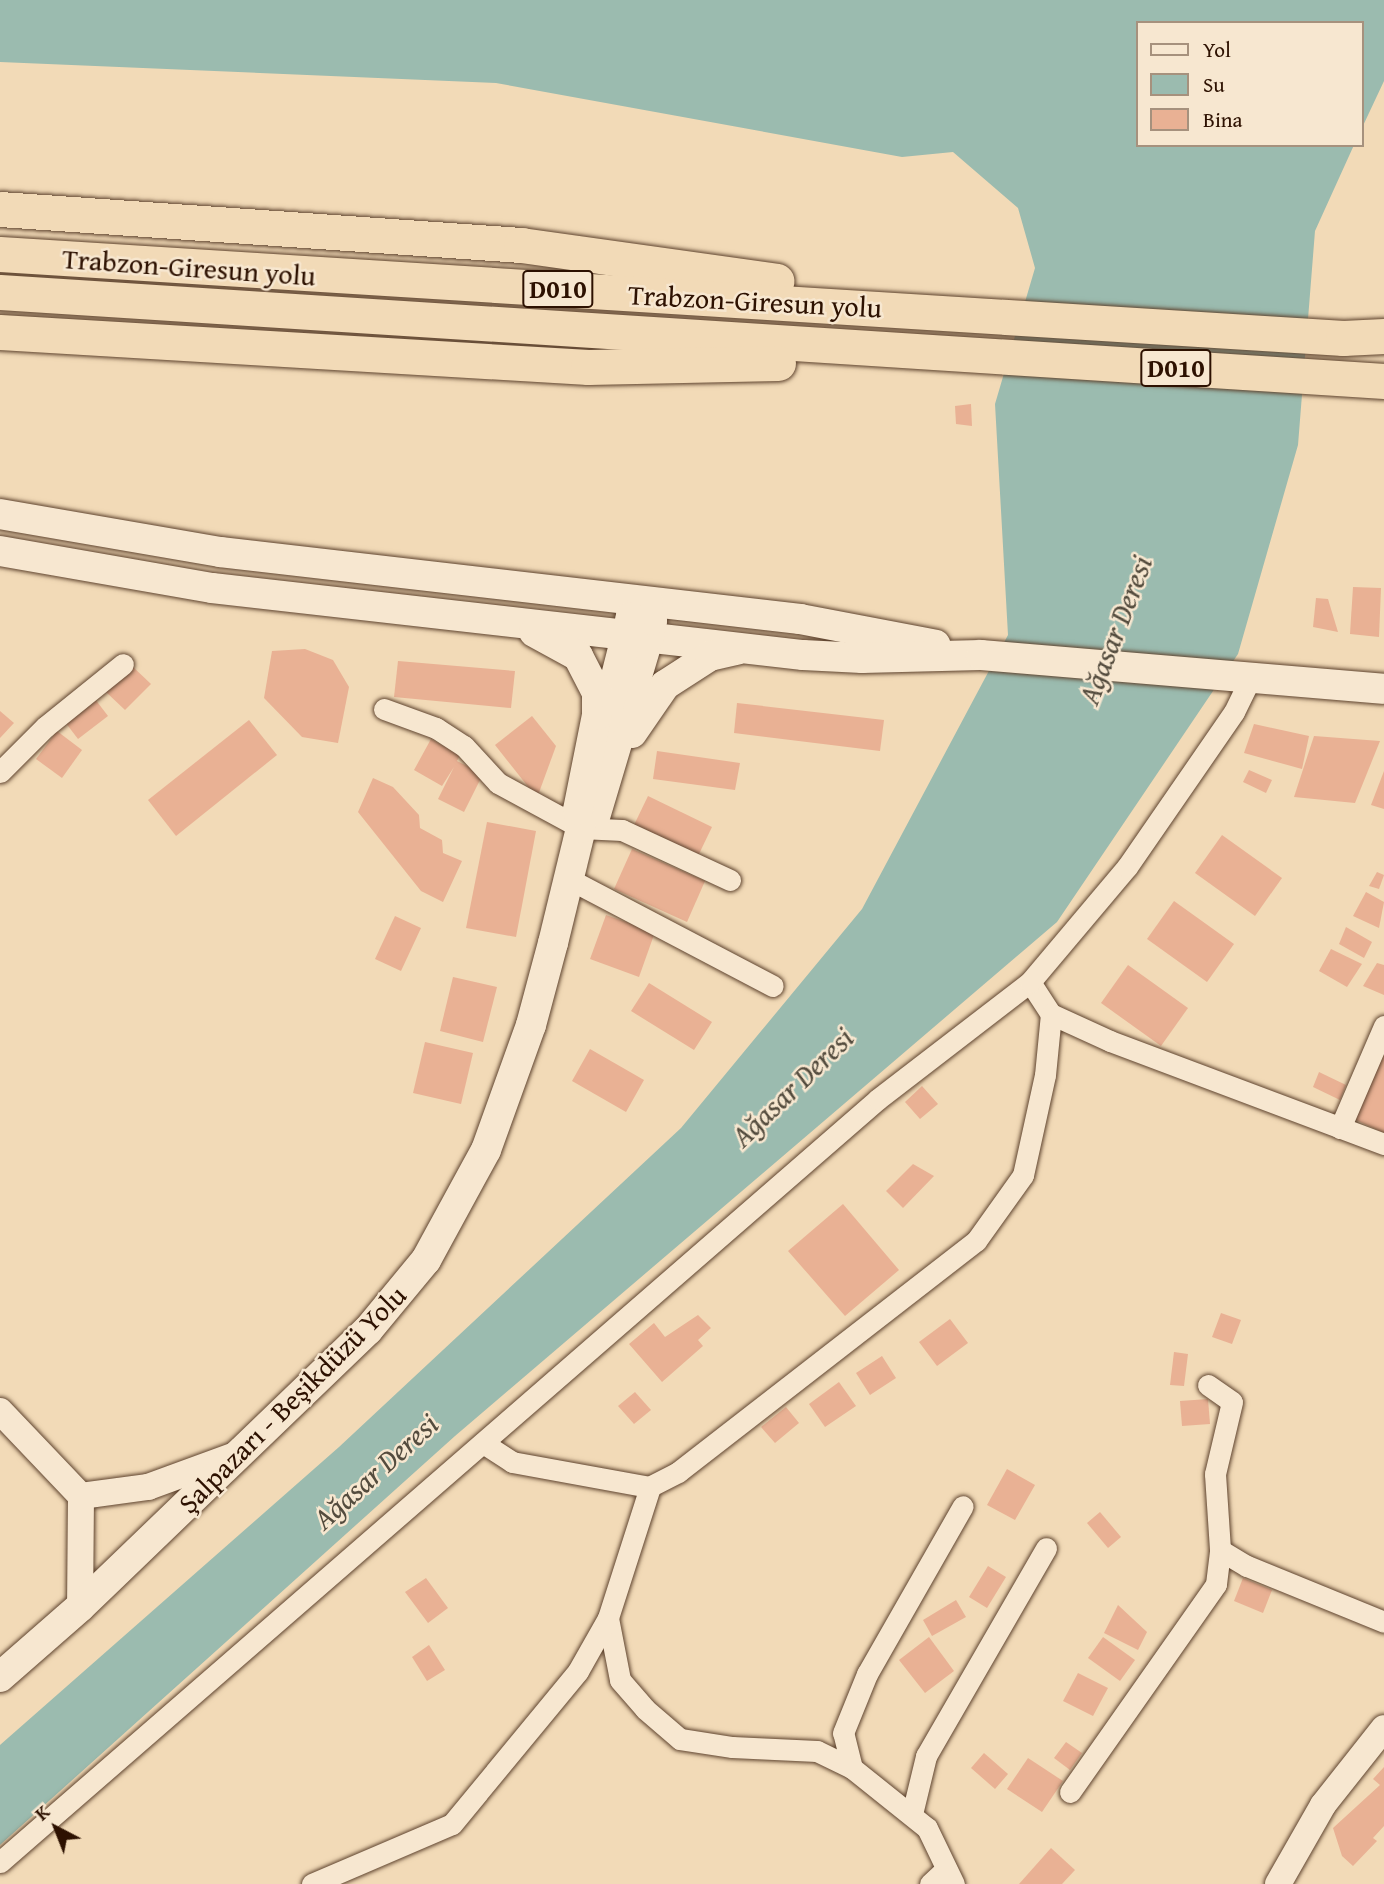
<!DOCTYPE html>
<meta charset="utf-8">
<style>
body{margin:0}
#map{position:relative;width:1384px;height:1884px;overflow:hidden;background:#f2dab7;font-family:"Gentium Book Plus",serif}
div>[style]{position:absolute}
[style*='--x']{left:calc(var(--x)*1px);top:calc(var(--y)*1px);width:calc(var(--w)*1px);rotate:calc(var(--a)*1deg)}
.water>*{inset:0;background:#9bbbaf}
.building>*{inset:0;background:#e9b194}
.roads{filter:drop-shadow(0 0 2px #5e432e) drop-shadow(0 0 2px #5e432e)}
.minor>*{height:21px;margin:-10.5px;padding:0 10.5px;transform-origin:10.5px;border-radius:10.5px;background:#f7e7d0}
.tertiary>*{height:26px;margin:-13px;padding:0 13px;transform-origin:13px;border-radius:13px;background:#f7e7d0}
.secondary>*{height:30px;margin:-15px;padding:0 15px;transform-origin:15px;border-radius:15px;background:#f7e7d0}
.trunk>*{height:35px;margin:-17.5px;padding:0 17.5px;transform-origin:17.5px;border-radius:17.5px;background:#f2dab7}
span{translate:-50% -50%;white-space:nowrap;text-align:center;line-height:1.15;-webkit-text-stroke:5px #f7e7d0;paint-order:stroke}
.shield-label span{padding:2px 5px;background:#f7e7d0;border:2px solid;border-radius:5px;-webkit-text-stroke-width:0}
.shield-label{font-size:26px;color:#2d1101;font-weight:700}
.street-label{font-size:28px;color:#2d1101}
.water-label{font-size:30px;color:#544c3e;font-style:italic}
.legend{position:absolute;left:1136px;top:21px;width:228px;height:126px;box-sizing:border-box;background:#f7e7d0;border:2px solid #a6917d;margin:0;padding:9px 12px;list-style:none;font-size:21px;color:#2d1101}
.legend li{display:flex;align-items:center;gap:14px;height:35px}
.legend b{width:35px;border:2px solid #a6917d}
.north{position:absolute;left:21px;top:1793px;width:70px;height:70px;-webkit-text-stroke:5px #f7e7d0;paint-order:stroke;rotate:318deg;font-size:19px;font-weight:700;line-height:28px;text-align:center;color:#2d1101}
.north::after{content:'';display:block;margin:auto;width:24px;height:32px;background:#2d1101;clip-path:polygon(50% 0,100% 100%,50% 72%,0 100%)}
</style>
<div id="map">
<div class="water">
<i style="clip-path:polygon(0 0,1384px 0,1384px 81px,1361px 130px,1361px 23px,1137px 23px,1137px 145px,1354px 145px,1315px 231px,1298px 445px,1238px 654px,1057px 922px,455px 1436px,0 1845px,0 1745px,339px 1447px,681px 1128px,862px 909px,1008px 635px,995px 404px,1035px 268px,1018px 208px,953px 152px,902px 157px,496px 83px,0 62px)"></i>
</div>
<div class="building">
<i style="clip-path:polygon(971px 404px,972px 426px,956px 424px,955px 406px)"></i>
<i style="clip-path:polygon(1353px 587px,1381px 588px,1379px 637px,1350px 634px)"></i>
<i style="clip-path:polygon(1316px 598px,1328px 599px,1338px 632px,1313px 627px)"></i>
<i style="clip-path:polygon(305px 649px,333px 660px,349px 687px,338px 743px,302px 737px,264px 698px,272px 651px)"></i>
<i style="clip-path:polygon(398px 661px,515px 671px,511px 708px,394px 697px)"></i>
<i style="clip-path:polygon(132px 666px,151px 684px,125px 710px,106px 692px)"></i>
<i style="clip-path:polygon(95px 699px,108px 716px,78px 739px,65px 722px)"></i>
<i style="clip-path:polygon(737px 703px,884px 720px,880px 751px,734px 733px)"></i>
<i style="clip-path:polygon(0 711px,14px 723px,0 738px)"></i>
<i style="clip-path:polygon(532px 716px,556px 746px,537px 798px,495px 745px)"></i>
<i style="clip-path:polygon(249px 720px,277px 755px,176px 836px,148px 800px)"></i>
<i style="clip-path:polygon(1254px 724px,1309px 736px,1302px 769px,1244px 753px)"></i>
<i style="clip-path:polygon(57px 731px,82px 750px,62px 778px,36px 759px)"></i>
<i style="clip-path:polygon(1314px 736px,1380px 741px,1355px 803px,1294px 797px)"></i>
<i style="clip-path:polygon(431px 739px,460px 755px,457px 761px,483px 774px,464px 812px,438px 799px,454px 767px,442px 786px,414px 770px)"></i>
<i style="clip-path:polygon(657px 751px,740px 763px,735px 790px,653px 779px)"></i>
<i style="clip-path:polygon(1249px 770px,1272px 780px,1266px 793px,1243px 782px)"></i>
<i style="clip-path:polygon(1384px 771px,1384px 809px,1371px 805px)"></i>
<i style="clip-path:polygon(373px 778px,393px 787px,419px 815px,420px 828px,442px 840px,443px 853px,462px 861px,443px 902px,421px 891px,358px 812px)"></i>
<i style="clip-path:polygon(648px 796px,712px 827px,698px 856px,634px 825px)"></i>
<i style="clip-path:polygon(487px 822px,536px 831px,516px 937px,466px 928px)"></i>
<i style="clip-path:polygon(1222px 835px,1282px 878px,1255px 916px,1195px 873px)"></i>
<i style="clip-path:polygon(632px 849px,705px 881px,687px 922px,614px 889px)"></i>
<i style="clip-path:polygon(1377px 872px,1384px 875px,1379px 889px,1369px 886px)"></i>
<i style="clip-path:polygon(1366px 892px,1384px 902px,1379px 928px,1353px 916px)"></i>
<i style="clip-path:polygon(1174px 901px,1234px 944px,1207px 982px,1147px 939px)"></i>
<i style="clip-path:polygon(606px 915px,655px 932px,639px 977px,590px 959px)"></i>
<i style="clip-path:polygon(395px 916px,421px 928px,401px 971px,375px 959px)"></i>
<i style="clip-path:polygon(1346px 927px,1372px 942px,1364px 958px,1339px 944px)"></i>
<i style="clip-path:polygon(1331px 949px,1362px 964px,1347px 987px,1319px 971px)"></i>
<i style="clip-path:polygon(1377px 963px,1384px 965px,1384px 995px,1363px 986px)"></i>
<i style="clip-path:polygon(1128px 965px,1188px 1008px,1161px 1046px,1101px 1003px)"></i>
<i style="clip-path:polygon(453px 977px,497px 987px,483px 1042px,440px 1031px)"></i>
<i style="clip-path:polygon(649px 983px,712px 1022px,694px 1050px,631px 1011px)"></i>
<i style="clip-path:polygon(425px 1042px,473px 1053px,461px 1104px,413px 1093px)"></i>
<i style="clip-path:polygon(1384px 1047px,1384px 1133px,1345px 1115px)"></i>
<i style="clip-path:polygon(590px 1049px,644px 1080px,626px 1112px,572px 1081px)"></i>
<i style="clip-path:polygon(1319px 1072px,1346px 1085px,1340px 1100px,1313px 1087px)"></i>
<i style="clip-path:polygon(922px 1086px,938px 1104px,920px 1119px,905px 1102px)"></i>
<i style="clip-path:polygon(913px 1164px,934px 1176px,903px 1208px,886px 1191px)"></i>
<i style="clip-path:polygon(843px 1204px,899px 1270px,845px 1316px,788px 1251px)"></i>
<i style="clip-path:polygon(1221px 1313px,1241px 1320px,1232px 1344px,1212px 1337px)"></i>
<i style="clip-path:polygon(698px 1315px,711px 1328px,698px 1340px,703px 1346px,662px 1382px,629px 1344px,654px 1323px,665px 1337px)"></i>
<i style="clip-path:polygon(950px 1319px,968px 1343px,937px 1366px,919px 1342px)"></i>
<i style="clip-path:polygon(1174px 1352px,1188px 1354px,1184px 1386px,1170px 1385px)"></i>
<i style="clip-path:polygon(882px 1356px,896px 1378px,870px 1395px,856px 1373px)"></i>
<i style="clip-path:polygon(839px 1382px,856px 1406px,825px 1427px,809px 1404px)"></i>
<i style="clip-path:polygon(635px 1392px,651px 1410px,634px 1424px,618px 1406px)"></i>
<i style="clip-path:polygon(1208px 1399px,1210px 1424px,1182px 1426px,1180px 1401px)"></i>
<i style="clip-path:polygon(786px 1407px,799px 1423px,775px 1443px,761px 1427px)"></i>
<i style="clip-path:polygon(1007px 1469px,1035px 1485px,1015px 1520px,987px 1505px)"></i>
<i style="clip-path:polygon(1100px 1512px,1121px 1537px,1108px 1548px,1087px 1523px)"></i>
<i style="clip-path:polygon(988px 1566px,1006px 1577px,987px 1608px,969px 1597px)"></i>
<i style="clip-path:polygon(426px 1578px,448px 1608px,428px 1623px,405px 1592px)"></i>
<i style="clip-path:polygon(1243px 1578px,1272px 1590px,1263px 1613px,1234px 1601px)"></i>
<i style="clip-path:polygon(956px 1600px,966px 1617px,932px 1636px,923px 1620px)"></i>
<i style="clip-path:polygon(1118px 1605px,1147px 1632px,1138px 1650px,1104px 1633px)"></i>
<i style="clip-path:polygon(929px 1637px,954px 1671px,925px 1693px,899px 1660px)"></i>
<i style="clip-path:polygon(1103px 1637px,1135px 1660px,1120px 1681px,1088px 1658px)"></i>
<i style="clip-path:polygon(429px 1645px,445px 1670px,427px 1681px,412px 1657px)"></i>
<i style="clip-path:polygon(1078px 1673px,1108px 1688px,1093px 1716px,1063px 1701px)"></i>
<i style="clip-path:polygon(1066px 1742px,1082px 1753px,1070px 1770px,1054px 1758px)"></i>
<i style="clip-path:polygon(984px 1753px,1008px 1774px,995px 1789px,971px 1768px)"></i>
<i style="clip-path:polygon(1028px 1758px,1063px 1781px,1042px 1812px,1007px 1789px)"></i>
<i style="clip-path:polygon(1384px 1767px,1384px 1826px,1373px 1838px,1377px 1841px,1353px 1866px,1342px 1856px,1333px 1828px,1380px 1785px,1373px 1779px)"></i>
<i style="clip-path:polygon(1051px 1848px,1075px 1870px,1062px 1884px,1019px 1884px)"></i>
</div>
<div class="roads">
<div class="minor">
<i style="--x:384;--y:709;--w:55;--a:20.1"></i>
<i style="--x:436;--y:728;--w:33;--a:33"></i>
<i style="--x:464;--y:746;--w:50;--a:47.4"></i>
<i style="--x:498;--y:783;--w:94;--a:28.5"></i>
<i style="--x:581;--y:828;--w:41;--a:2.8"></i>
<i style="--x:622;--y:830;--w:119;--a:24.8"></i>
<i style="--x:0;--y:772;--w:64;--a:-45"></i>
<i style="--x:45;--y:727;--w:100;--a:-38.9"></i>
<i style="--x:569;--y:879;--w:230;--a:27.7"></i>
<i style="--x:1030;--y:982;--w:38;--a:57"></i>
<i style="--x:1051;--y:1014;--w:65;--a:24.6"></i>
<i style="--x:1110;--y:1041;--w:293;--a:20.6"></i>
<i style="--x:1340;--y:1128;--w:111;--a:-66.7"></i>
<i style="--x:1208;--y:1385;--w:29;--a:35"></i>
<i style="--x:1232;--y:1402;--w:74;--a:103.3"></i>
<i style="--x:1215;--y:1474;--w:76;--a:86.2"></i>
<i style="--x:1220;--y:1550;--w:31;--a:31"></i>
<i style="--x:1247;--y:1566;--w:148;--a:22.2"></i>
<i style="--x:483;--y:1443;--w:35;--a:33"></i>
<i style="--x:512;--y:1462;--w:139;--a:10.3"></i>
<i style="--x:649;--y:1487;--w:33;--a:-27"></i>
<i style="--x:678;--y:1472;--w:377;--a:-37.8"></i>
<i style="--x:976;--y:1241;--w:81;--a:-54.5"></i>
<i style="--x:1023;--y:1175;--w:102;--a:-77.6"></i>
<i style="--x:1045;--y:1075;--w:61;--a:-84.4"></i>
<i style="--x:650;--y:1487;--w:138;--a:107.8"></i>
<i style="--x:608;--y:1618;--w:63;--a:79"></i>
<i style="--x:620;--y:1680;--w:38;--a:49"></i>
<i style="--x:645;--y:1709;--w:46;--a:40.6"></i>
<i style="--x:680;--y:1739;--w:53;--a:8.7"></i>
<i style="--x:732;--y:1747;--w:85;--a:2.7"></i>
<i style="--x:817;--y:1751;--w:39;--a:26"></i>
<i style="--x:852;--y:1768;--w:96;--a:38.7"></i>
<i style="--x:927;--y:1828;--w:62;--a:64.3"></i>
<i style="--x:852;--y:1768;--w:36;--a:-104"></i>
<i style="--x:843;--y:1733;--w:64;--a:-67.9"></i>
<i style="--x:867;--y:1674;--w:193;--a:-60.3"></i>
<i style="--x:1070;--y:1792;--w:254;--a:-54.9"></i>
<i style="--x:1216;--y:1584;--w:34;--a:-83"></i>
<i style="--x:912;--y:1814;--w:60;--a:-76.4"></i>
<i style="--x:926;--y:1756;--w:240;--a:-60"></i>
<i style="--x:0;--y:1862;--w:1163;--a:-40.99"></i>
<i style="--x:878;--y:1099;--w:192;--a:-37.6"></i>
<i style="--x:1030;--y:982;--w:150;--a:-49.9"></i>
<i style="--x:1127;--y:867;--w:188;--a:-55.4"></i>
<i style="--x:1234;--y:712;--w:34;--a:-64"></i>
<i style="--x:312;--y:1884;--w:152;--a:-23.2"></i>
<i style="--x:452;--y:1824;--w:198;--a:-50.5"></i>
<i style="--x:578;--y:1671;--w:61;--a:-60.5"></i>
<i style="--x:930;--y:1884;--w:22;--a:-43"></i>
</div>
<div class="tertiary">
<i style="--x:0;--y:1411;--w:117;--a:46.4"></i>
<i style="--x:81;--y:1496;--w:111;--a:90.5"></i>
<i style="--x:81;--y:1496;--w:68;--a:-7.7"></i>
<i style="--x:148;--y:1487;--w:96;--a:-20.1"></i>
<i style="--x:1278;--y:1884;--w:91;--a:-60.3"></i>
<i style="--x:1323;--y:1805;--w:98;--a:-51.6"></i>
</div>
<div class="secondary">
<i style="--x:0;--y:514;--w:223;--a:9.8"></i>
<i style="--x:220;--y:552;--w:584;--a:6.59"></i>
<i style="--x:800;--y:619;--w:138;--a:10.8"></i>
<i style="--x:0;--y:551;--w:215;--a:9.9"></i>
<i style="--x:212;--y:588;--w:595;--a:6.47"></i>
<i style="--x:803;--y:655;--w:59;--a:2.9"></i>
<i style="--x:862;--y:658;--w:119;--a:-1.4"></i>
<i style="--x:981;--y:655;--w:404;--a:4.8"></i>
<i style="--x:632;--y:733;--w:58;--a:-55.5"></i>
<i style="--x:665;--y:685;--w:54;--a:-32.8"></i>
<i style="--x:710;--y:656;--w:27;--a:-13"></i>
<i style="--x:595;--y:817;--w:189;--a:-73.4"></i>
<i style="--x:649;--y:636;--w:16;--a:-79"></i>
<i style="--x:652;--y:620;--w:18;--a:-103"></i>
<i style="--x:648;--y:602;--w:23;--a:139"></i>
<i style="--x:631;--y:617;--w:106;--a:104.2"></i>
<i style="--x:0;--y:1677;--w:106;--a:-41.2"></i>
<i style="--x:80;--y:1607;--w:400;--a:-43.9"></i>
<i style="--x:368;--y:1330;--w:91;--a:-50.4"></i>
<i style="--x:426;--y:1260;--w:125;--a:-61.4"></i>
<i style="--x:486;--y:1150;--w:133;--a:-70.2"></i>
<i style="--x:531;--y:1025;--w:85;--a:-75"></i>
<i style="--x:553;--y:943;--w:118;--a:-76.3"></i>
<i style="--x:581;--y:828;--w:18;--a:-99"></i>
<i style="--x:578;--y:810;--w:97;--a:-78.7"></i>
<i style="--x:597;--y:715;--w:22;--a:-90"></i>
<i style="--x:597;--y:693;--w:42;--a:-117.2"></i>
<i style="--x:578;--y:656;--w:50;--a:-151.4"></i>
</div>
<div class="trunk">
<i style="--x:0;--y:209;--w:522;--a:3.95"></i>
<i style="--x:521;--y:245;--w:258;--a:8"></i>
<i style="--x:0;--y:254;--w:1346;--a:3.58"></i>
<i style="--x:1343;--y:338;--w:41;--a:-2.8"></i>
<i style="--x:0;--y:292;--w:1387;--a:3.68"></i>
<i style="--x:0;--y:332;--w:589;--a:3.41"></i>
<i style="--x:588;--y:367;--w:190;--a:-1.2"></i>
</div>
</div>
<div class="shield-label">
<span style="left:558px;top:289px">D010</span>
<span style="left:1176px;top:368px">D010</span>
</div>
<div class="street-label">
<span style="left:189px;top:267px;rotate:4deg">Trabzon-Giresun yolu</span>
<span style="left:755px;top:301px;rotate:3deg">Trabzon-Giresun yolu</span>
<span style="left:292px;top:1399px;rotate:-45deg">Şalpazarı - Beşikdüzü Yolu</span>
</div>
<div class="water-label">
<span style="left:1115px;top:630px;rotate:-69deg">Ağasar Deresi</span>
<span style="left:792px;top:1087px;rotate:-44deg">Ağasar Deresi</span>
<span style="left:375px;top:1471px;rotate:-42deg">Ağasar Deresi</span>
</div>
<ul class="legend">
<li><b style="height:9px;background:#f7e7d0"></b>Yol</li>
<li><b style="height:19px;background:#9bbbaf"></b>Su</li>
<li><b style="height:19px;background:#e9b194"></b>Bina</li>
</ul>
<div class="north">K</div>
</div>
